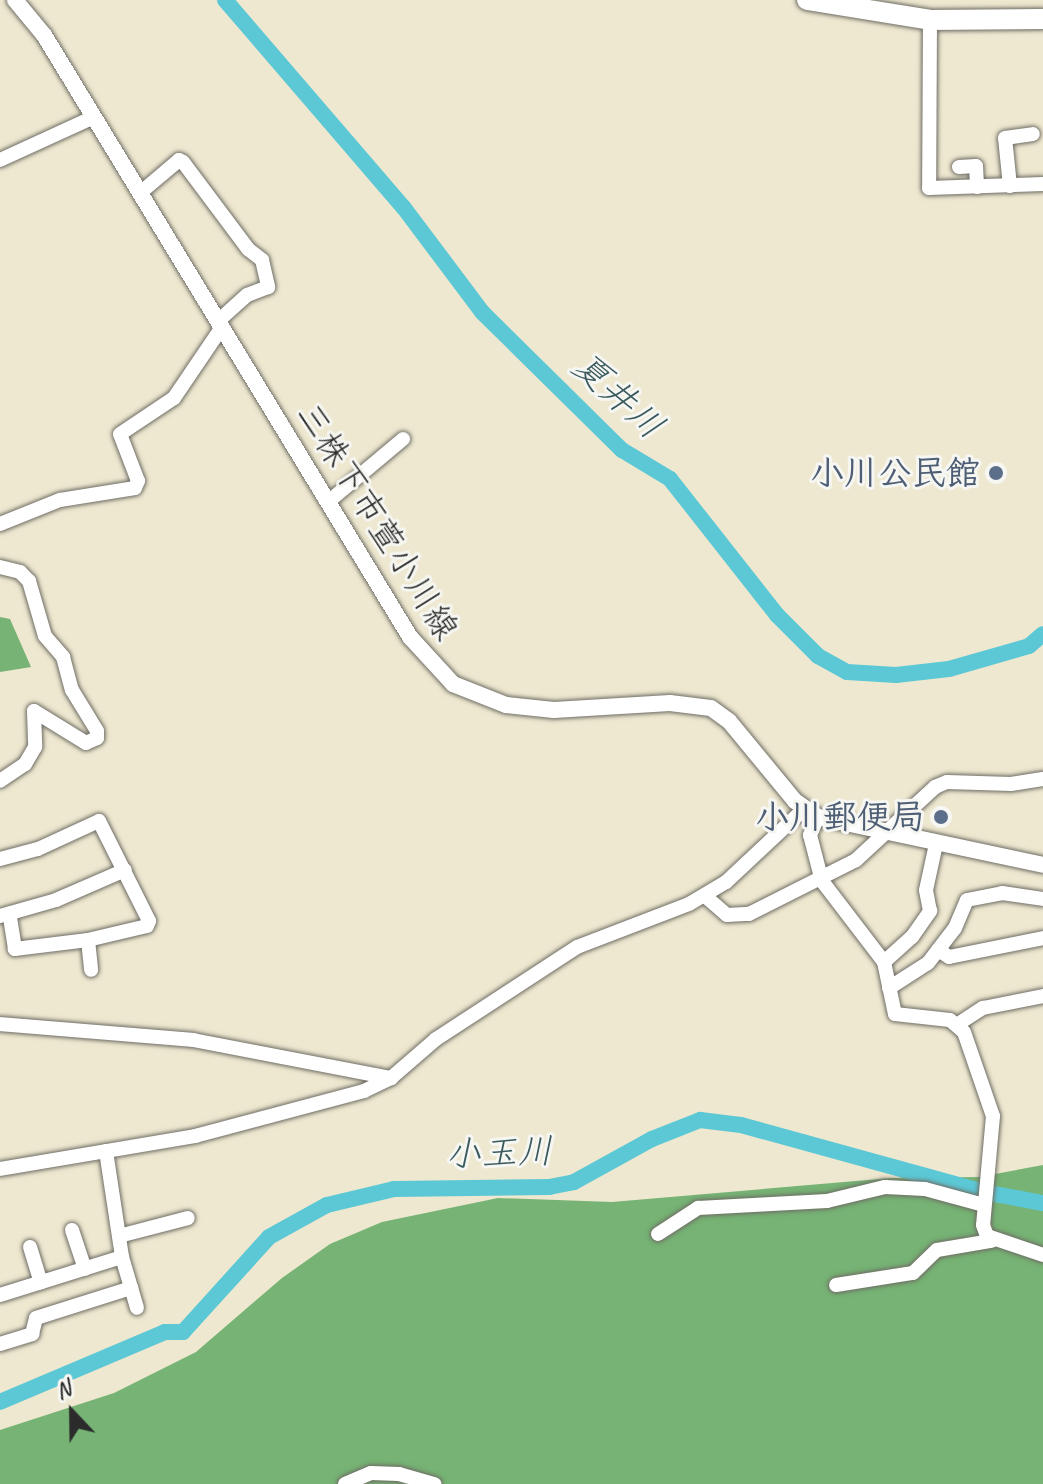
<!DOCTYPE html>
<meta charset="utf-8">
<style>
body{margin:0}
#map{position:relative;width:1043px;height:1484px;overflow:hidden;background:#eee8d0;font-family:Caveat,"Klee One",sans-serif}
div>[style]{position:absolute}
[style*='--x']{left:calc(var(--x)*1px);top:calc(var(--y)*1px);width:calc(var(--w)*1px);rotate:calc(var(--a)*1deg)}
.forest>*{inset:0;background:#76b374}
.river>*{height:16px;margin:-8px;padding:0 8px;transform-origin:8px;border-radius:8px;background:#5cc8d5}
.roads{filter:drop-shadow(0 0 2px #6f6d65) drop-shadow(0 0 2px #6f6d65)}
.minor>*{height:14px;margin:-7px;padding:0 7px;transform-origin:7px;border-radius:7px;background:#fff}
.major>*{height:16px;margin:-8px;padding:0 8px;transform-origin:8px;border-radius:8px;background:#fff}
.highway>*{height:20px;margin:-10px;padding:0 10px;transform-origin:10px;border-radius:10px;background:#fff}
.dots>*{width:22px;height:22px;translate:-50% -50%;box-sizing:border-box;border:4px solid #f6f6f2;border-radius:50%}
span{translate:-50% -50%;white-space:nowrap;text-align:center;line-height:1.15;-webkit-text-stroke:6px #f6f6f2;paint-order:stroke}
.service-label{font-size:34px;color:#4e5e75;font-weight:700}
.right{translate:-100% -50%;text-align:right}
.street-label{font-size:34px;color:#2b2b2b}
.water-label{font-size:36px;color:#3a5a5e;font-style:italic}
.north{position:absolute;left:32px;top:1372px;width:80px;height:80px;-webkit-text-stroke:6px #f6f6f2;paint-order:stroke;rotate:338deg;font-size:22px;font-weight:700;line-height:32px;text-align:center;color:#2b2b2b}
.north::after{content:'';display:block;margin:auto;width:28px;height:36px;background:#2b2b2b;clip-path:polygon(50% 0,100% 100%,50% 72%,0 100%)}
</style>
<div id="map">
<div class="forest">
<i style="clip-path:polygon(0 617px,10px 619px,31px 667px,0 672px)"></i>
<i style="clip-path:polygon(1043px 1165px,1043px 1484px,0 1484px,0 1430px,114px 1393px,196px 1352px,282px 1278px,330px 1244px,382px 1222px,498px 1198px,612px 1202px,891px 1178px,979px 1177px)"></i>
</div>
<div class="river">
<i style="--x:225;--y:0;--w:274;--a:49.3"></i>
<i style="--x:404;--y:208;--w:130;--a:53.1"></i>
<i style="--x:482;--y:312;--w:197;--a:44.6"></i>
<i style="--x:622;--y:450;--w:56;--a:31.1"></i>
<i style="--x:670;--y:479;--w:173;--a:51.8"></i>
<i style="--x:777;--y:615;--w:58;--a:45"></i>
<i style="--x:818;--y:656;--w:33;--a:29"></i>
<i style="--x:847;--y:672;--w:49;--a:3.5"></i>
<i style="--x:896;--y:675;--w:53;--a:-6.5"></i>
<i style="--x:949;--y:669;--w:83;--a:-16"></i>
<i style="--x:1029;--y:646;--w:18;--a:-41"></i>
<i style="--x:0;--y:1402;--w:179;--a:-23"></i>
<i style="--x:165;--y:1332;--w:18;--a:0"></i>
<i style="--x:183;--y:1332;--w:128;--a:-47.8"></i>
<i style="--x:269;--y:1237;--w:66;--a:-28.9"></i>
<i style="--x:327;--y:1205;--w:69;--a:-13.4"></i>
<i style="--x:394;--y:1189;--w:155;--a:-0.7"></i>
<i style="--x:549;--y:1187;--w:25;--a:-11"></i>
<i style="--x:574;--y:1182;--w:89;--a:-28.9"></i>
<i style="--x:652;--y:1139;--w:52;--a:-21.6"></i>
<i style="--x:700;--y:1120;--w:41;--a:7"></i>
<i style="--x:741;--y:1125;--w:252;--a:15.4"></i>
<i style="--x:984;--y:1192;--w:60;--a:10.6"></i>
</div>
<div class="roads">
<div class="minor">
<i style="--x:930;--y:20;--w:168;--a:90.3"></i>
<i style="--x:929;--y:188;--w:114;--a:-2"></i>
<i style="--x:0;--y:160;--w:103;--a:-24.6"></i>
<i style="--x:959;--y:167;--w:17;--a:-3"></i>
<i style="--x:976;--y:166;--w:21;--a:87"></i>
<i style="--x:1010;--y:186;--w:48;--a:-95.9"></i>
<i style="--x:1005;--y:138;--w:28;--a:-8"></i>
<i style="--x:140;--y:193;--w:51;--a:-40.2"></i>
<i style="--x:179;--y:160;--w:4;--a:27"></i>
<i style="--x:183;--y:162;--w:109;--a:53.2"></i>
<i style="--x:248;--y:249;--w:18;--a:38"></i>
<i style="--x:262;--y:260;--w:28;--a:77"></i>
<i style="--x:268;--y:287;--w:22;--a:159"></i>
<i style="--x:247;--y:295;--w:39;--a:138"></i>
<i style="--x:328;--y:502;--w:98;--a:-40"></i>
<i style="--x:0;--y:524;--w:65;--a:-21.8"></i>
<i style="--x:60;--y:500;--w:76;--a:-9.1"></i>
<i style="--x:135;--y:488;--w:8;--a:-67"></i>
<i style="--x:138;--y:481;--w:50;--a:-111"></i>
<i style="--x:120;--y:434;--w:65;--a:-33.7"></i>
<i style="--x:174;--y:398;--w:86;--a:-55.9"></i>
<i style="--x:0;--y:567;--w:21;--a:14"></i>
<i style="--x:20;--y:572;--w:13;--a:45"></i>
<i style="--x:29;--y:581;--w:57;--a:73.8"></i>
<i style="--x:45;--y:636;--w:28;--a:49"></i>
<i style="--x:63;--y:657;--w:34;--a:75"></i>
<i style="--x:72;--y:690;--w:48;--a:58.6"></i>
<i style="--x:97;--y:731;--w:7;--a:90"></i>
<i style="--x:97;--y:738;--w:12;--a:156"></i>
<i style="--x:86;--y:743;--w:61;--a:-148.4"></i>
<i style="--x:34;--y:711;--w:36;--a:88"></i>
<i style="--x:35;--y:747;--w:20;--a:120"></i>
<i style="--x:25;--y:764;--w:30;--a:146"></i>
<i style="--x:818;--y:817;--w:20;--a:114"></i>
<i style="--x:810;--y:835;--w:48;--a:75.4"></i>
<i style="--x:822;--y:881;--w:102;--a:52.6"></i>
<i style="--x:884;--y:962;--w:53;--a:78.1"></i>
<i style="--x:895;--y:1014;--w:55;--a:6.2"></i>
<i style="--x:950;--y:1020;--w:18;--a:41"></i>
<i style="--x:964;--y:1032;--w:89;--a:71"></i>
<i style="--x:993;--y:1116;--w:109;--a:95.2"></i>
<i style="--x:983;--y:1225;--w:12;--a:70"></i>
<i style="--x:987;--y:1236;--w:59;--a:18.7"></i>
<i style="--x:0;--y:859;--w:39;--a:-15"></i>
<i style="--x:38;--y:849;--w:67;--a:-24.7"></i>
<i style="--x:99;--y:821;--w:112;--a:63.4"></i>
<i style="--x:149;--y:921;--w:5;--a:112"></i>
<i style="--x:147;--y:926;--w:61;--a:166.7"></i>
<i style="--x:88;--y:940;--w:74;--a:173"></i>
<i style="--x:15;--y:949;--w:36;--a:-99"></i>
<i style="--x:705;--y:896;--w:29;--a:41"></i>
<i style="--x:727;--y:915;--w:22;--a:-3"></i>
<i style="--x:749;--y:914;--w:120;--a:-26.8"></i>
<i style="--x:856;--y:860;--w:108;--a:-42.7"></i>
<i style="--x:935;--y:787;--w:13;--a:-23"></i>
<i style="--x:947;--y:782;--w:64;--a:1.8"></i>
<i style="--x:1011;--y:784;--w:32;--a:-9"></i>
<i style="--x:0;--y:916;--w:58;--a:-15.9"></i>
<i style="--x:56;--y:900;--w:75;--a:-23.5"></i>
<i style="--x:88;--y:940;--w:30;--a:84"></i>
<i style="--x:938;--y:950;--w:13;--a:32"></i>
<i style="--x:949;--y:957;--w:96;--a:-11.4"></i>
<i style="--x:884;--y:962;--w:38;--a:-42"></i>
<i style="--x:912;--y:937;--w:32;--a:-55"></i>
<i style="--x:930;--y:911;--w:21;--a:-101"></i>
<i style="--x:926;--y:890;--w:47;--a:-77.7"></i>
<i style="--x:889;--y:988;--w:46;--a:-32.7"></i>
<i style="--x:928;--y:963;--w:44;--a:-52.4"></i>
<i style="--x:955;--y:928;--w:30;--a:-67"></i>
<i style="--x:967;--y:900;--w:36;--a:-11"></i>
<i style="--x:1002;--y:893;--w:41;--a:8.3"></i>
<i style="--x:0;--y:1024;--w:194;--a:4.7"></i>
<i style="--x:193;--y:1040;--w:202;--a:10.9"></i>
<i style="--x:391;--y:1078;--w:60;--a:-40.9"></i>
<i style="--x:436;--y:1039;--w:168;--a:-33.1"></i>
<i style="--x:577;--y:947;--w:120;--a:-21"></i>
<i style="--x:689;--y:904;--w:43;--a:-30.7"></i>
<i style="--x:726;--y:882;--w:107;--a:-43.1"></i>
<i style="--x:958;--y:1024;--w:30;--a:-33"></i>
<i style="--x:983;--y:1008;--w:61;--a:-11.3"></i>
<i style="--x:106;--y:1151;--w:107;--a:81.4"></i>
<i style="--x:122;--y:1257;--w:53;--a:73.6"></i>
<i style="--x:0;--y:1169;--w:198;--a:-9.6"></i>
<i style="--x:195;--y:1136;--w:175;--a:-14.9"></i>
<i style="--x:364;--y:1091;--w:30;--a:-26"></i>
<i style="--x:72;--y:1230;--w:41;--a:71.6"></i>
<i style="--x:658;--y:1234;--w:48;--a:-33"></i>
<i style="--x:698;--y:1208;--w:129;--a:-3.1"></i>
<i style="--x:827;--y:1201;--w:60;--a:-13.6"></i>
<i style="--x:885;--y:1187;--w:40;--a:2.9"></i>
<i style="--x:925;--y:1189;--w:61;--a:15.2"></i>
<i style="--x:119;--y:1236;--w:71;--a:-14.6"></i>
<i style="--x:30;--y:1247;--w:37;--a:73"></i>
<i style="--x:836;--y:1285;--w:78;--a:-8.9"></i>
<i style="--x:913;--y:1273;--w:33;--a:-44"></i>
<i style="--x:937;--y:1250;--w:55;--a:-9.5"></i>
<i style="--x:0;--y:1295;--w:128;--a:-17.3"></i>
<i style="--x:0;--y:1344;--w:34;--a:-17"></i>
<i style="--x:32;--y:1334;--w:16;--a:-76"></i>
<i style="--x:36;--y:1318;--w:100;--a:-17.5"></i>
<i style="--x:345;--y:1484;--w:28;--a:-23"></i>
<i style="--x:371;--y:1473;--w:28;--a:2"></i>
<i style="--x:399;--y:1474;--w:37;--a:16"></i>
</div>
<div class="major">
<i style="--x:15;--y:0;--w:45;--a:50.4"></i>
<i style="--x:44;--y:35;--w:705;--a:58.7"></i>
<i style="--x:410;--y:637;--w:64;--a:47.5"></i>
<i style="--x:453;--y:684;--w:57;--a:21.6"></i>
<i style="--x:506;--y:705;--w:48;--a:5.9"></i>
<i style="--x:554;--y:710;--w:116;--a:-3.5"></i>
<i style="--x:670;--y:703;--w:41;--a:7"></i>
<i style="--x:711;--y:708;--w:22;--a:36"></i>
<i style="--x:729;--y:721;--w:104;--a:50.5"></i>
<i style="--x:795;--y:801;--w:28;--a:35"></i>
<i style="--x:818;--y:817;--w:230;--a:12"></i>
</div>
<div class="highway">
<i style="--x:807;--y:0;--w:125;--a:9.2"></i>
<i style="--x:930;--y:20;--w:113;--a:-0.5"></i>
</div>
</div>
<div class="dots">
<i style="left:996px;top:473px;background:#5c6f8a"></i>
<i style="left:941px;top:817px;background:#5c6f8a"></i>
</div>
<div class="service-label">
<span class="right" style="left:980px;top:473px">小川公民館</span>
<span class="right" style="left:925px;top:817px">小川郵便局</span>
</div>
<div class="street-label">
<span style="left:378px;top:521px;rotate:58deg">三株下市萱小川線</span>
</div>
<div class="water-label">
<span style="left:618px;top:396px;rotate:42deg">夏井川</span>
<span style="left:499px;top:1153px;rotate:-2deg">小玉川</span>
</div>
<div class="north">N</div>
</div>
